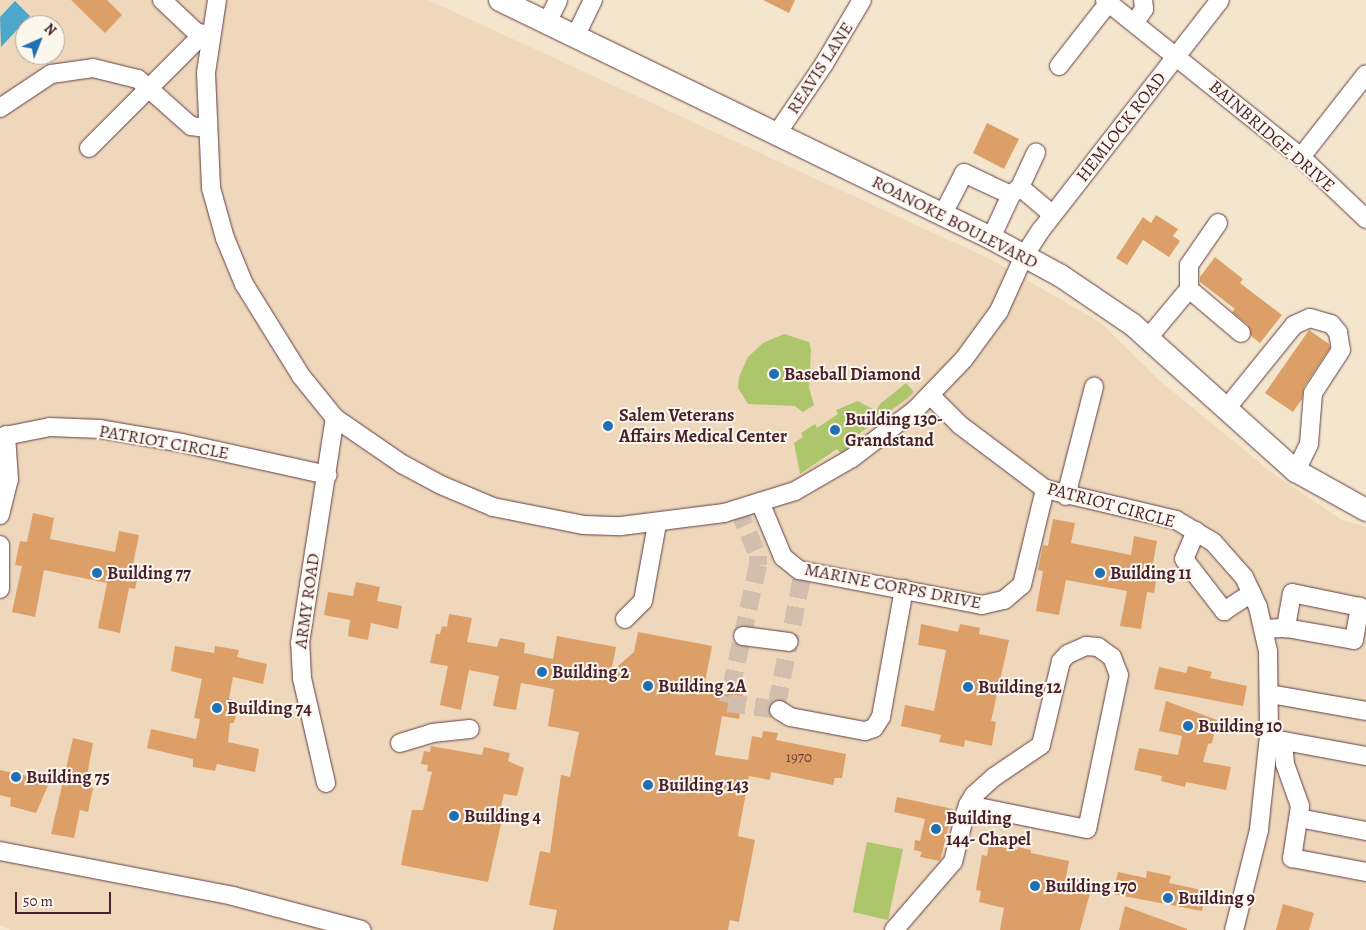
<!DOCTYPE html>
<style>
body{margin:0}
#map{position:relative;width:1366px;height:930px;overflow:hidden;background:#f4e6cd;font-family:Alegreya,serif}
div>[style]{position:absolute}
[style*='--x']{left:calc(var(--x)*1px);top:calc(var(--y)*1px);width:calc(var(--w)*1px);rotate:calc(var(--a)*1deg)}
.built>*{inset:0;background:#eed7bb}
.green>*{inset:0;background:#adc56b}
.water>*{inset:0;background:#4da7cb}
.building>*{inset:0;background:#dc9f67}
.minor-tunnel>*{height:18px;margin-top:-9px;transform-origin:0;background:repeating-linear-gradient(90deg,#d2bead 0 18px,transparent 0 27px)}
.roads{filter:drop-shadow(0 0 1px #643d43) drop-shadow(0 0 1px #643d43)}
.minor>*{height:18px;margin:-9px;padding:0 9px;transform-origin:9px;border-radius:9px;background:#fff}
.major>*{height:22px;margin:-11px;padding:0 11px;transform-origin:11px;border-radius:11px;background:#fff}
.dots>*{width:14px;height:14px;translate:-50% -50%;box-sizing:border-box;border:2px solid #fbf7ec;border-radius:50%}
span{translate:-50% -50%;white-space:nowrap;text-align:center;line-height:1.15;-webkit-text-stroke:4px #fbf7ec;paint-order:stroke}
.number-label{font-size:15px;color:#6e3f3a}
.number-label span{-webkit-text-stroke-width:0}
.street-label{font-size:18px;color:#4a1f2b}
.poi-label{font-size:18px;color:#4a1f2b;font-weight:700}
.left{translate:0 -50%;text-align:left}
.north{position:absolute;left:15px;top:15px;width:50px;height:50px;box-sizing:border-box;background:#fbf7ec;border:1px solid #b4a19f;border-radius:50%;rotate:44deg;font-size:14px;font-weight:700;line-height:20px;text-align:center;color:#4a1f2b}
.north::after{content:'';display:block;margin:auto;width:18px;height:22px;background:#1f6fb2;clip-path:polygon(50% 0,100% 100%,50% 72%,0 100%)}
.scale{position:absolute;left:15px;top:892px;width:96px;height:22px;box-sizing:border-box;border:2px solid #4a1f2b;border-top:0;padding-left:6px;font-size:15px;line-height:18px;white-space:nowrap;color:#4a1f2b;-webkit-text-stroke:4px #fbf7ec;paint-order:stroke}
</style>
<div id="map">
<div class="built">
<i style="clip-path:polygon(evenodd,0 0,428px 0,990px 259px,1100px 322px,1160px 381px,1271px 472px,1342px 520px,1366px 527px,1366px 930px,11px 930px,0 925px,0 0,25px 25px,55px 25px,55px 55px,25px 55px,25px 25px)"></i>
</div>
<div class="green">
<i style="clip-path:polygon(784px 334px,809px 342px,811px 350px,809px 388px,814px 405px,803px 412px,795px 406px,748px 404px,738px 388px,739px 377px,748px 357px,763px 343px)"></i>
<i style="clip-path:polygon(906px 383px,914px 392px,909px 397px,848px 442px,851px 447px,841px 453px,837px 449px,800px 474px,794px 443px,803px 437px,801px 433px,815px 424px,817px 428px,838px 414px,836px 410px,858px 401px,876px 411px,880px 404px)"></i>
<i style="clip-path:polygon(867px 842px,903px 849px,888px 920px,853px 912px)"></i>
</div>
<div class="water">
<i style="clip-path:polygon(15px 1px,30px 16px,1px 47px,0 17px)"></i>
</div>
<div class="building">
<i style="clip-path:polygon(71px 0,107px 0,122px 15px,105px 33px)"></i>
<i style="clip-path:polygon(763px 0,795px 0,789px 13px)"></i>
<i style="clip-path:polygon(987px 123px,1019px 139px,1004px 169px,973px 153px)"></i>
<i style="clip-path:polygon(1156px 215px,1178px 229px,1173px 236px,1180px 241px,1169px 257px,1143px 240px,1127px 265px,1116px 258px,1143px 217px,1151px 223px)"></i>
<i style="clip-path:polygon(1215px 257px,1243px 279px,1240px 283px,1282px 315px,1260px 343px,1251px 336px,1248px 325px,1232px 312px,1235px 309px,1200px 282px,1200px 277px)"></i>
<i style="clip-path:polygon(1309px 330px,1329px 344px,1330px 348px,1304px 387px,1302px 399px,1293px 412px,1265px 393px)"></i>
<i style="clip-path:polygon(33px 513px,54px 518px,50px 539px,115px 552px,119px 531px,139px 535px,133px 564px,140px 566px,135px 589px,129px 588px,120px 633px,98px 628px,107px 583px,44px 570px,35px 617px,12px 612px,22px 566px,15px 565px,20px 541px,27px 542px)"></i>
<i style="clip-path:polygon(1053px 519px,1075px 523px,1071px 543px,1131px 555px,1134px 536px,1157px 541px,1152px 569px,1158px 570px,1154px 593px,1147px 592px,1141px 629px,1120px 626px,1127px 591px,1066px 580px,1059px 615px,1036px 611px,1043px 571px,1038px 570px,1043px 545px,1048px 546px)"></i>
<i style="clip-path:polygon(356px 582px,380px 587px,377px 601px,402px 606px,398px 629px,371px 623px,368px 640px,348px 636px,350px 620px,324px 615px,328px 592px,353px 596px)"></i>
<i style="clip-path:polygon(449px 614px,472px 618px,467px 642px,497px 647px,500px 638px,525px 643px,524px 653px,553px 659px,557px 636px,616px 647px,611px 672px,634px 652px,638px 632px,712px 646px,704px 687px,743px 693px,739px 719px,722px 716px,715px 755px,748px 760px,752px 736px,762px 738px,763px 731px,778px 733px,776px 740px,846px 754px,842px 778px,835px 778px,833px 785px,771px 772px,770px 780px,749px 776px,738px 836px,755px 840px,739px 922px,730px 920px,728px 930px,553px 930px,557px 910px,529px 905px,540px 851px,550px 853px,561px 775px,570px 777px,579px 732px,548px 726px,554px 689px,521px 683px,516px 710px,493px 706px,499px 676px,469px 670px,461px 710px,440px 705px,448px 666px,430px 663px,436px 634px,440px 634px,442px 626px,447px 627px)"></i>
<i style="clip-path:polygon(921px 624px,958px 632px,960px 624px,980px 628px,979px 634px,1009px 640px,991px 721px,996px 722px,992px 746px,965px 740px,964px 747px,939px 742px,941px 735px,901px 726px,905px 705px,934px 711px,946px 650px,918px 645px)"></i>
<i style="clip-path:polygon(175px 646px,214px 653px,215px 646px,239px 650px,237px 657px,267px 664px,263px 684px,233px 677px,229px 699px,239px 701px,234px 723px,230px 723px,228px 742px,259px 749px,255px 772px,217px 764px,215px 771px,193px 767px,193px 759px,147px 748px,151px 729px,196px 739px,200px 719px,194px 718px,202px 679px,171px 671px)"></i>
<i style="clip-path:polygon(1188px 666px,1212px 672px,1210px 678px,1247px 686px,1243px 706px,1154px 689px,1159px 667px,1186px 673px)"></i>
<i style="clip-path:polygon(1166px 701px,1217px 720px,1212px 743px,1208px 744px,1203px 762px,1231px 767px,1226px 790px,1186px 782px,1185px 787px,1161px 781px,1162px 776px,1134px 770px,1139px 748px,1178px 755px,1182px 736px,1159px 731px)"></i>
<i style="clip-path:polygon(73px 738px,93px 743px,85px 787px,93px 788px,88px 812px,80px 810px,74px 838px,51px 834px)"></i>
<i style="clip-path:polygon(431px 746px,482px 755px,484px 747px,510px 753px,508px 761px,524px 768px,517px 796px,504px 794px,497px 823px,501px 824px,488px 882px,401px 865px,412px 810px,423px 810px,432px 772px,427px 771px,428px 765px,421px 764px,424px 751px,430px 752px)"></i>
<i style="clip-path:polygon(0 770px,50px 781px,36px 813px,10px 806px,11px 798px,0 795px)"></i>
<i style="clip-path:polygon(897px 797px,953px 809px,940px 861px,920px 857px,922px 852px,914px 850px,915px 840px,920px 841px,925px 819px,894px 812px)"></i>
<i style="clip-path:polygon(989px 845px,1017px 850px,1018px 847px,1031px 850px,1031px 853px,1069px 861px,1066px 877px,1093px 882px,1080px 930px,1000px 930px,1004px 908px,979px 902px,981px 891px,976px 890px,982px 855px,987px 856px)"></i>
<i style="clip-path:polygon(1147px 871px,1171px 876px,1169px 883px,1206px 891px,1202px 911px,1113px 894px,1118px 872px,1146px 878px)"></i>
<i style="clip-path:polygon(1283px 904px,1314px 913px,1309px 930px,1276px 930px)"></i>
<i style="clip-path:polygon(1125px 906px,1187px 929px,1187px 930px,1119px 930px)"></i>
</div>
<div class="minor-tunnel">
<i style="--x:738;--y:509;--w:51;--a:66.9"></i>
<i style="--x:758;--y:556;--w:9;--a:90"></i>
<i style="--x:758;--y:565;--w:141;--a:102.3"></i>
<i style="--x:728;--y:703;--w:51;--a:7.8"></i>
<i style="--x:779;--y:710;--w:6;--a:-108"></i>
<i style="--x:777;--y:704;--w:135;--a:-78.9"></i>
</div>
<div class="roads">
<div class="minor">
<i style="--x:162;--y:0;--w:47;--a:43.3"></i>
<i style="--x:196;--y:32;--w:15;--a:16"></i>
<i style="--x:217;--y:0;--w:74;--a:98.6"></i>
<i style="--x:206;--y:73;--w:115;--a:87.5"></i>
<i style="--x:211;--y:188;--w:52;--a:74.4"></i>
<i style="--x:225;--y:238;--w:50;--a:67.6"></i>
<i style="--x:244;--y:284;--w:108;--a:58.2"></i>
<i style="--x:301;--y:376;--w:54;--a:51"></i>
<i style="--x:335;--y:418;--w:81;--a:34.5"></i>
<i style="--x:402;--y:464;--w:44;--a:28.3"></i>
<i style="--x:441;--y:485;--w:56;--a:22.9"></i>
<i style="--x:493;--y:507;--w:93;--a:11.2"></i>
<i style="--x:584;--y:525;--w:37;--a:2"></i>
<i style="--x:621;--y:526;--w:104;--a:-7.2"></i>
<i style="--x:724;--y:513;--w:74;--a:-17.2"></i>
<i style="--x:795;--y:491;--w:66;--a:-30.1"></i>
<i style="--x:852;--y:458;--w:81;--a:-37.4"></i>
<i style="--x:916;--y:409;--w:69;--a:-46.2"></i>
<i style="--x:964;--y:359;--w:59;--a:-53.9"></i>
<i style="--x:999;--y:311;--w:60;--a:-65.6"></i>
<i style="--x:1024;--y:256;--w:31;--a:-57"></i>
<i style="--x:1041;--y:230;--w:291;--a:-52.1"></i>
<i style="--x:1105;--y:0;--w:251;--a:38.7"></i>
<i style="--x:1301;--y:157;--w:90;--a:43.6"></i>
<i style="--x:1135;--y:22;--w:16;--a:-55"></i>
<i style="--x:1144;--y:9;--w:9;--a:-96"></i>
<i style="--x:547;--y:23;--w:25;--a:-64"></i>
<i style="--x:575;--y:37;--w:41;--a:-64.1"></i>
<i style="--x:1059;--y:66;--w:81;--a:-52"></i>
<i style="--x:0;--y:108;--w:61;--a:-33.7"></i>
<i style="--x:51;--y:74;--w:42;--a:-8.1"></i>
<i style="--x:93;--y:68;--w:46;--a:13.7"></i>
<i style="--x:138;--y:79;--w:71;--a:41.6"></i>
<i style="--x:191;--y:126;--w:16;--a:7"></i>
<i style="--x:776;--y:135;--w:86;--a:-55.9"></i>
<i style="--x:824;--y:64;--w:74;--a:-59.3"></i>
<i style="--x:89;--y:148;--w:153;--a:-45"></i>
<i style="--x:197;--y:40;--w:14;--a:-17"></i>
<i style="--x:1301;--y:157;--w:105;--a:-51.9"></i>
<i style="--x:1020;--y:187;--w:38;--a:-65"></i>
<i style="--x:943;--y:214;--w:46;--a:-62.9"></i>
<i style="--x:964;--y:173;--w:52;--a:25.1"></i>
<i style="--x:991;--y:238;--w:47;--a:-65.1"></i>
<i style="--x:1011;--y:195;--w:12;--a:-42"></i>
<i style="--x:1020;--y:187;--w:43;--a:40.3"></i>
<i style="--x:1189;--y:289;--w:24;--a:-90"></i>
<i style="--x:1189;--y:265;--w:51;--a:-55.4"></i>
<i style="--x:1148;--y:338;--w:64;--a:-50.1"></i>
<i style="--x:1189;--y:289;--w:68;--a:40.2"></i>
<i style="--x:930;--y:395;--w:42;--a:45"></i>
<i style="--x:960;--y:425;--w:106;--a:37"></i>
<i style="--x:1045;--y:489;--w:135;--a:13.3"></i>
<i style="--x:1176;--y:520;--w:43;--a:30.7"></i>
<i style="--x:1213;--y:542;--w:47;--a:48.5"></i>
<i style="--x:1244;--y:577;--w:33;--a:65"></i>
<i style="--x:1258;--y:607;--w:45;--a:77.2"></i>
<i style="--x:1268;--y:651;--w:85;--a:89.3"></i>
<i style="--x:1269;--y:736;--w:95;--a:96.1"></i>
<i style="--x:1259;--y:830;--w:103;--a:104"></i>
<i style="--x:1226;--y:409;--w:108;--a:-51"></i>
<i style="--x:1294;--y:325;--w:17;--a:-24"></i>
<i style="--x:1310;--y:318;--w:22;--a:16"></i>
<i style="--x:1331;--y:324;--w:11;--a:49"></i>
<i style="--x:1338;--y:332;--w:18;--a:81"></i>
<i style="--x:1341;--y:350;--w:51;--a:123.1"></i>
<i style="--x:1313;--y:393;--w:51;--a:94.5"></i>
<i style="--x:1309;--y:444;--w:30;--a:116"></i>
<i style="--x:0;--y:437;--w:51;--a:-11.3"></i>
<i style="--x:50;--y:427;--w:50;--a:2.3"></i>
<i style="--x:100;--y:429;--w:83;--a:9.7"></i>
<i style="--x:182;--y:443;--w:149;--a:12.4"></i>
<i style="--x:1066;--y:496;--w:113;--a:-75.6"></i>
<i style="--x:760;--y:502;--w:60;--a:67.3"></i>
<i style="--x:783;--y:557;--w:21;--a:39"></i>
<i style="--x:799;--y:570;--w:186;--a:10.8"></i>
<i style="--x:982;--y:605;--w:23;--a:-13"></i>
<i style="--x:1004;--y:600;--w:23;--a:-40"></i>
<i style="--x:1022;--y:585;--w:99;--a:-76.5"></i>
<i style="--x:0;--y:515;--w:36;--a:-76"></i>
<i style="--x:9;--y:480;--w:45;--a:-93.8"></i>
<i style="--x:1196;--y:531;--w:30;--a:113"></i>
<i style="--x:1184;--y:559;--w:66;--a:52.4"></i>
<i style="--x:1224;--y:611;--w:33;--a:-33"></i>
<i style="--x:0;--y:545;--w:44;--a:90"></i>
<i style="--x:625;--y:619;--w:25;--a:-45"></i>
<i style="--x:643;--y:601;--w:78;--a:-79.7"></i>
<i style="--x:1264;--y:629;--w:22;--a:-3"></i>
<i style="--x:1286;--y:628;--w:69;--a:10"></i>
<i style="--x:1354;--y:640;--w:34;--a:-80"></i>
<i style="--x:1360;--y:607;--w:69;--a:-168.4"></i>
<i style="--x:1292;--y:593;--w:36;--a:100"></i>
<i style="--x:743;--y:636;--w:46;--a:7.4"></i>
<i style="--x:1270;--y:694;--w:97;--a:10"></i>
<i style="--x:779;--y:710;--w:13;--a:32"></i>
<i style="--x:790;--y:717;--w:76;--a:10.6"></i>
<i style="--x:865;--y:731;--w:9;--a:-18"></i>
<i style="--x:874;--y:728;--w:13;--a:-58"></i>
<i style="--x:881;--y:717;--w:130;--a:-79.8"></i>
<i style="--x:1273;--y:739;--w:95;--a:10.4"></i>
<i style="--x:1283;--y:741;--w:23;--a:85"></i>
<i style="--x:1285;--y:764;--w:45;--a:70.3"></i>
<i style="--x:1300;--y:806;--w:53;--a:98.7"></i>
<i style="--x:1292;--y:858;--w:75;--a:10.7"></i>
<i style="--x:400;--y:743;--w:34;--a:-17"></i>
<i style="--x:432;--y:733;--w:38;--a:-6"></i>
<i style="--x:326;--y:783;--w:108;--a:-102.9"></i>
<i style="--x:302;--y:678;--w:35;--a:-93"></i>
<i style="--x:300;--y:643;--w:228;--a:-81.2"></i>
<i style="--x:1299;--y:818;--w:68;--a:11"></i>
<i style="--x:0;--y:851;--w:237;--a:10.9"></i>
<i style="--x:233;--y:896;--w:133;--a:14.8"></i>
<i style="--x:894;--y:930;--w:90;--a:-49.1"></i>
<i style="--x:953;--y:862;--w:49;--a:-76"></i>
<i style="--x:965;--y:814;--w:9;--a:-72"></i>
<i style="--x:968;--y:805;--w:12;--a:-59"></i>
<i style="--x:974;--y:795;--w:27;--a:-42"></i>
<i style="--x:994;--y:777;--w:57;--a:-34.2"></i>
<i style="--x:1041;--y:745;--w:86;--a:-76.6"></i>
<i style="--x:1061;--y:661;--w:10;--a:-45"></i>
<i style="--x:1068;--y:654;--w:20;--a:-24"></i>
<i style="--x:1086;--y:646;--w:12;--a:5"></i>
<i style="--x:1098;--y:647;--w:17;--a:36"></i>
<i style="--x:1112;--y:657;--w:19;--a:69"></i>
<i style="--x:1119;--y:675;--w:157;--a:101.7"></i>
<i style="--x:1087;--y:829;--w:121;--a:-168.6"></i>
</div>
<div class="major">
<i style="--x:500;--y:0;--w:546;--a:25.86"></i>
<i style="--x:991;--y:238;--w:80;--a:28.5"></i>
<i style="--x:1061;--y:276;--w:87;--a:34.2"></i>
<i style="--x:1133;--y:325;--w:219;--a:41.9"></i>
<i style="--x:1296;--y:471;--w:80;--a:29.1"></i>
</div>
</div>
<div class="dots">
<i style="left:774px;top:374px;background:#1f6fb2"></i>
<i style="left:608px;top:426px;background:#1f6fb2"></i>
<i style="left:835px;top:430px;background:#1f6fb2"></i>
<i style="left:97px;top:573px;background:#1f6fb2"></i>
<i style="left:1100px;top:573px;background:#1f6fb2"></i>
<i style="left:542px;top:672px;background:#1f6fb2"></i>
<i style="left:648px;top:686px;background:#1f6fb2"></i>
<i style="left:968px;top:687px;background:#1f6fb2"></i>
<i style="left:217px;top:708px;background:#1f6fb2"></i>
<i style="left:1188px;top:726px;background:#1f6fb2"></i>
<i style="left:16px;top:777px;background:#1f6fb2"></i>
<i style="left:648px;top:785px;background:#1f6fb2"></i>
<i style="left:454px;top:816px;background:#1f6fb2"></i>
<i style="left:936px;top:829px;background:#1f6fb2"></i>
<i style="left:1035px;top:886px;background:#1f6fb2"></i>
<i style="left:1168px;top:898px;background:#1f6fb2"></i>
</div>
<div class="number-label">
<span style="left:799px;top:758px">1970</span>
</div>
<div class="street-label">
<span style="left:820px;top:68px;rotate:-57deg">REAVIS LANE</span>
<span style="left:1121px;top:127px;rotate:-52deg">HEMLOCK ROAD</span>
<span style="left:1272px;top:136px;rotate:41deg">BAINBRIDGE DRIVE</span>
<span style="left:955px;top:222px;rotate:27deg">ROANOKE BOULEVARD</span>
<span style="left:164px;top:442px;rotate:10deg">PATRIOT CIRCLE</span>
<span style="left:1111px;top:505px;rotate:15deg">PATRIOT CIRCLE</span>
<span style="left:893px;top:586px;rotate:11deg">MARINE CORPS DRIVE</span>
<span style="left:307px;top:601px;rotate:-82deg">ARMY ROAD</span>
</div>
<div class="poi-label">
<span class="left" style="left:784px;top:374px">Baseball Diamond</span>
<span class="left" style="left:619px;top:426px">Salem Veterans<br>Affairs Medical Center</span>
<span class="left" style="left:845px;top:430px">Building 130-<br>Grandstand</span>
<span class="left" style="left:107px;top:573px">Building 77</span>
<span class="left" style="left:1110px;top:573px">Building 11</span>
<span class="left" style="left:552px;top:672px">Building 2</span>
<span class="left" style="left:658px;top:686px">Building 2A</span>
<span class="left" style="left:978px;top:687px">Building 12</span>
<span class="left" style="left:227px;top:708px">Building 74</span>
<span class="left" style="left:1198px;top:726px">Building 10</span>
<span class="left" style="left:26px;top:777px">Building 75</span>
<span class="left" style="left:658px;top:785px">Building 143</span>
<span class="left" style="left:464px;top:816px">Building 4</span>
<span class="left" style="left:946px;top:829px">Building<br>144- Chapel</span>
<span class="left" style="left:1045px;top:886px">Building 170</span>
<span class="left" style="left:1178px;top:898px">Building 9</span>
</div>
<div class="north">N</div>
<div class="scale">50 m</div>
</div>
